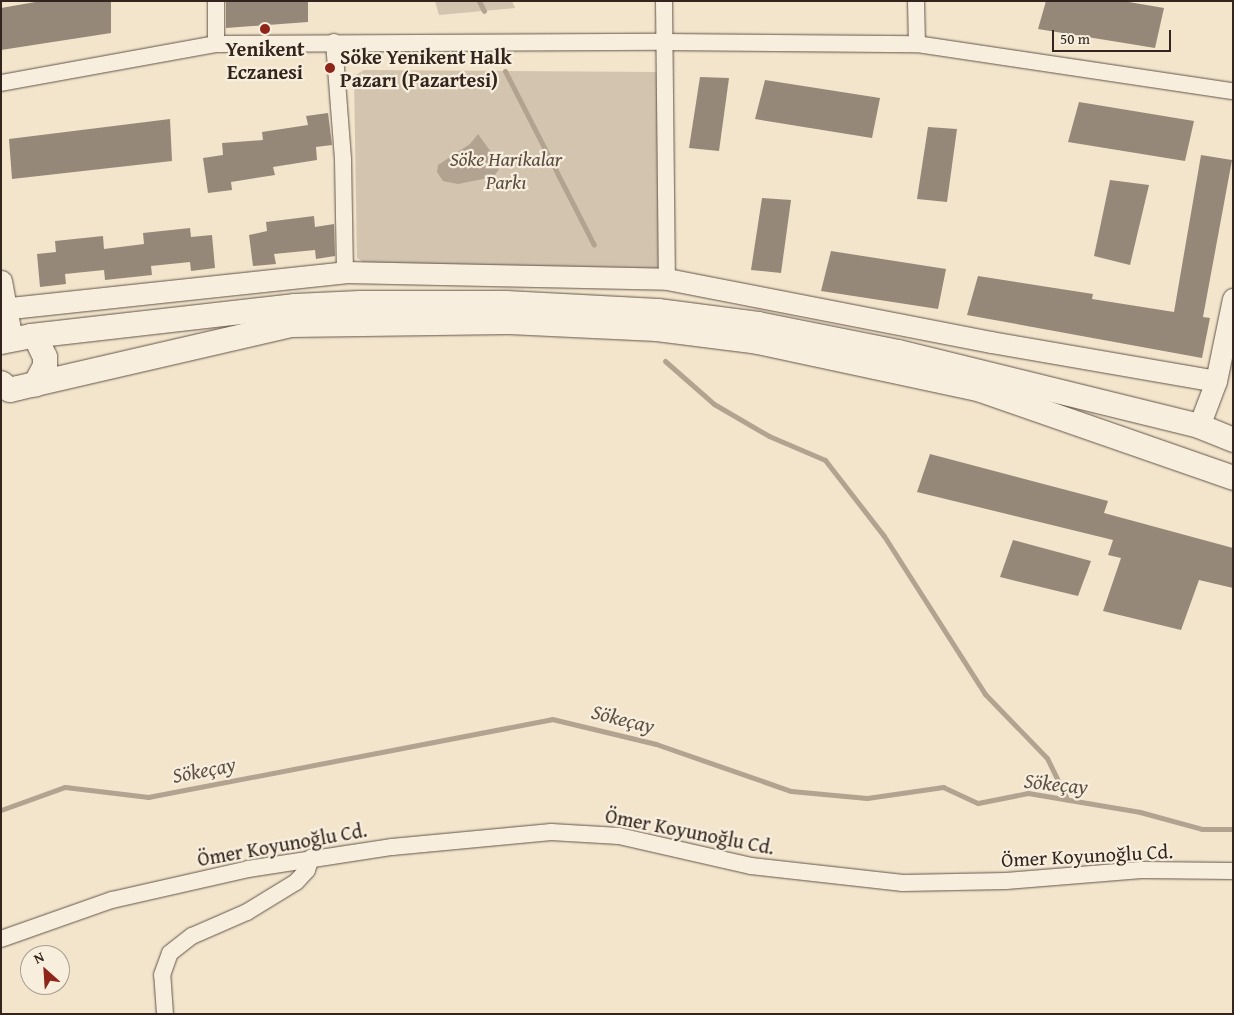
<!DOCTYPE html>
<meta charset="utf-8">
<style>
body{margin:0}
#map{position:relative;width:1234px;height:1015px;overflow:hidden;background:#f2e5cc;font-family:"Gentium Book Plus",serif}
div>[style]{position:absolute}
[style*='--x']{left:calc(var(--x)*1px);top:calc(var(--y)*1px);width:calc(var(--w)*1px);rotate:calc(var(--a)*1deg)}
.green>*{inset:0;background:#d2c4ae}
.water>*{inset:0;background:#b1a390}
.stream>*{height:5px;margin:-2.5px;padding:0 2.5px;transform-origin:2.5px;border-radius:2.5px;background:#b1a390}
.building>*{inset:0;background:#968878}
.roads{filter:drop-shadow(0 0 1px #635449) drop-shadow(0 0 1px #635449)}
.minor>*{height:16px;margin:-8px;padding:0 8px;transform-origin:8px;border-radius:8px;background:#f7eede}
.tertiary>*{height:21px;margin:-10.5px;padding:0 10.5px;transform-origin:10.5px;border-radius:10.5px;background:#f7eede}
.secondary>*{height:24px;margin:-12px;padding:0 12px;transform-origin:12px;border-radius:12px;background:#f7eede}
.dots>*{width:14px;height:14px;translate:-50% -50%;box-sizing:border-box;border:2px solid #f7eede;border-radius:50%}
span{translate:-50% -50%;white-space:nowrap;text-align:center;line-height:1.15;-webkit-text-stroke:4.5px #f7eede;paint-order:stroke}
.poi-label{font-size:20px;color:#33241d;font-weight:700}
.left{translate:0 -50%;text-align:left}
.park-label{font-size:20px;color:#5b4c41;font-style:italic}
.street-label{font-size:20px;color:#33241d}
.water-label{font-size:21px;color:#5f5045;font-style:italic}
.frame{position:absolute;inset:0;border:2px solid #33241d;pointer-events:none}
.north{position:absolute;left:20px;top:945px;width:50px;height:50px;box-sizing:border-box;background:#f7eede;border:1px solid #a99d91;border-radius:50%;rotate:334deg;font-size:14px;font-weight:700;line-height:20px;text-align:center;color:#33241d}
.north::after{content:'';display:block;margin:auto;width:18px;height:22px;background:#8f2418;clip-path:polygon(50% 0,100% 100%,50% 72%,0 100%)}
.scale{position:absolute;left:1052px;top:30px;width:119px;height:22px;box-sizing:border-box;border:2px solid #33241d;border-top:0;padding-left:6px;font-size:15px;line-height:18px;white-space:nowrap;color:#33241d;-webkit-text-stroke:4px #f7eede;paint-order:stroke}
</style>
<div id="map">
<div class="green">
<i style="clip-path:polygon(435px 1px,512px 1px,515px 8px,439px 15px)"></i>
<i style="clip-path:polygon(364px 70px,658px 72px,658px 268px,370px 266px,357px 258px,354px 76px)"></i>
</div>
<div class="water">
<i style="clip-path:polygon(478px 134px,501px 166px,497px 172px,493px 177px,458px 184px,443px 181px,437px 172px,438px 165px,470px 144px)"></i>
</div>
<div class="stream">
<i style="--x:479;--y:1;--w:11;--a:63"></i>
<i style="--x:505;--y:71;--w:195;--a:62.9"></i>
<i style="--x:665;--y:361;--w:65;--a:41.3"></i>
<i style="--x:714;--y:404;--w:64;--a:30.2"></i>
<i style="--x:769;--y:436;--w:61;--a:23.2"></i>
<i style="--x:825;--y:460;--w:96;--a:52.2"></i>
<i style="--x:884;--y:536;--w:188;--a:57.4"></i>
<i style="--x:985;--y:694;--w:89;--a:45.9"></i>
<i style="--x:1047;--y:758;--w:46;--a:64"></i>
<i style="--x:1;--y:810;--w:68;--a:-19.8"></i>
<i style="--x:65;--y:787;--w:84;--a:6.9"></i>
<i style="--x:148;--y:797;--w:411;--a:-10.9"></i>
<i style="--x:552;--y:719;--w:107;--a:13.5"></i>
<i style="--x:656;--y:744;--w:143;--a:19.2"></i>
<i style="--x:791;--y:791;--w:76;--a:5.3"></i>
<i style="--x:867;--y:798;--w:77;--a:-8.2"></i>
<i style="--x:943;--y:787;--w:38;--a:25"></i>
<i style="--x:978;--y:803;--w:51;--a:-11.3"></i>
<i style="--x:1028;--y:793;--w:114;--a:9.6"></i>
<i style="--x:1140;--y:812;--w:64;--a:15.3"></i>
<i style="--x:1202;--y:829;--w:31;--a:0"></i>
</div>
<div class="building">
<i style="clip-path:polygon(41px 1px,111px 1px,111px 33px,1px 50px,1px 8px)"></i>
<i style="clip-path:polygon(226px 1px,308px 1px,308px 22px,226px 28px)"></i>
<i style="clip-path:polygon(1046px 1px,1123px 1px,1164px 8px,1155px 48px,1038px 29px)"></i>
<i style="clip-path:polygon(700px 77px,729px 78px,719px 151px,689px 148px)"></i>
<i style="clip-path:polygon(765px 80px,880px 98px,872px 138px,755px 119px)"></i>
<i style="clip-path:polygon(1079px 102px,1194px 121px,1185px 161px,1068px 142px)"></i>
<i style="clip-path:polygon(328px 113px,332px 145px,316px 147px,317px 160px,273px 167px,275px 175px,231px 182px,232px 190px,208px 193px,203px 158px,223px 155px,222px 143px,263px 140px,262px 132px,308px 125px,306px 116px)"></i>
<i style="clip-path:polygon(170px 119px,172px 161px,12px 179px,9px 139px)"></i>
<i style="clip-path:polygon(928px 127px,957px 129px,947px 202px,917px 199px)"></i>
<i style="clip-path:polygon(1201px 155px,1232px 160px,1203px 317px,1210px 318px,1202px 358px,967px 315px,978px 276px,1093px 294px,1092px 299px,1174px 312px)"></i>
<i style="clip-path:polygon(1110px 180px,1149px 185px,1130px 265px,1094px 256px)"></i>
<i style="clip-path:polygon(762px 198px,791px 200px,781px 273px,751px 270px)"></i>
<i style="clip-path:polygon(314px 216px,315px 227px,334px 224px,335px 256px,316px 259px,315px 250px,274px 254px,276px 264px,253px 266px,249px 235px,267px 231px,266px 222px)"></i>
<i style="clip-path:polygon(190px 228px,191px 237px,212px 235px,215px 268px,191px 271px,190px 262px,151px 266px,152px 275px,105px 280px,104px 270px,65px 274px,66px 284px,40px 287px,37px 254px,56px 252px,55px 241px,103px 236px,104px 249px,144px 244px,143px 233px)"></i>
<i style="clip-path:polygon(831px 251px,946px 269px,938px 309px,821px 291px)"></i>
<i style="clip-path:polygon(930px 454px,1108px 501px,1104px 513px,1233px 548px,1233px 588px,1199px 580px,1181px 630px,1103px 611px,1121px 558px,1108px 555px,1113px 540px,917px 492px)"></i>
<i style="clip-path:polygon(1013px 540px,1091px 561px,1078px 596px,1000px 577px)"></i>
</div>
<div class="roads">
<div class="minor">
<i style="--x:664;--y:1;--w:278;--a:89.4"></i>
<i style="--x:916;--y:1;--w:43;--a:88.7"></i>
<i style="--x:334;--y:42;--w:117;--a:85.6"></i>
<i style="--x:343;--y:159;--w:113;--a:89"></i>
<i style="--x:216;--y:44;--w:43;--a:-90"></i>
<i style="--x:1;--y:83;--w:219;--a:-10.3"></i>
<i style="--x:216;--y:44;--w:448;--a:-0.3"></i>
<i style="--x:664;--y:42;--w:253;--a:0.5"></i>
<i style="--x:917;--y:44;--w:319;--a:8.5"></i>
<i style="--x:1;--y:939;--w:118;--a:-19.4"></i>
<i style="--x:112;--y:900;--w:139;--a:-12.8"></i>
<i style="--x:248;--y:869;--w:146;--a:-8.7"></i>
<i style="--x:392;--y:847;--w:160;--a:-5.4"></i>
<i style="--x:551;--y:832;--w:68;--a:3.4"></i>
<i style="--x:619;--y:836;--w:135;--a:12.8"></i>
<i style="--x:751;--y:866;--w:153;--a:6.4"></i>
<i style="--x:903;--y:883;--w:103;--a:-1.1"></i>
<i style="--x:1006;--y:881;--w:136;--a:-4.6"></i>
<i style="--x:1142;--y:870;--w:91;--a:0.6"></i>
<i style="--x:165;--y:1014;--w:39;--a:-94"></i>
<i style="--x:162;--y:975;--w:23;--a:-70"></i>
<i style="--x:170;--y:953;--w:28;--a:-38"></i>
<i style="--x:192;--y:936;--w:60;--a:-23.6"></i>
<i style="--x:247;--y:912;--w:57;--a:-31.5"></i>
<i style="--x:296;--y:882;--w:16;--a:-47"></i>
<i style="--x:307;--y:870;--w:13;--a:-72"></i>
</div>
<div class="tertiary">
<i style="--x:1;--y:281;--w:60;--a:79.4"></i>
<i style="--x:1;--y:309;--w:346;--a:-6.1"></i>
<i style="--x:345;--y:272;--w:322;--a:1.2"></i>
<i style="--x:667;--y:279;--w:330;--a:11"></i>
<i style="--x:991;--y:342;--w:228;--a:9.8"></i>
<i style="--x:1199;--y:426;--w:48;--a:-69.3"></i>
<i style="--x:1216;--y:381;--w:84;--a:-78.3"></i>
</div>
<div class="secondary">
<i style="--x:31;--y:336;--w:266;--a:-6.5"></i>
<i style="--x:295;--y:306;--w:65;--a:-2.6"></i>
<i style="--x:360;--y:303;--w:146;--a:0"></i>
<i style="--x:506;--y:303;--w:152;--a:3"></i>
<i style="--x:658;--y:311;--w:101;--a:7.4"></i>
<i style="--x:758;--y:324;--w:143;--a:11.3"></i>
<i style="--x:898;--y:352;--w:310;--a:13.8"></i>
<i style="--x:1199;--y:426;--w:37;--a:22"></i>
<i style="--x:1;--y:342;--w:31;--a:-11"></i>
<i style="--x:31;--y:336;--w:7;--a:34"></i>
<i style="--x:37;--y:340;--w:19;--a:65"></i>
<i style="--x:45;--y:357;--w:9;--a:90"></i>
<i style="--x:45;--y:366;--w:21;--a:118"></i>
<i style="--x:1;--y:383;--w:11;--a:38"></i>
<i style="--x:10;--y:390;--w:8;--a:-14"></i>
<i style="--x:18;--y:388;--w:280;--a:-13"></i>
<i style="--x:291;--y:325;--w:218;--a:-0.8"></i>
<i style="--x:509;--y:322;--w:148;--a:2.7"></i>
<i style="--x:657;--y:329;--w:102;--a:7.3"></i>
<i style="--x:758;--y:342;--w:228;--a:12.1"></i>
<i style="--x:981;--y:390;--w:267;--a:19.2"></i>
</div>
</div>
<div class="dots">
<i style="left:265px;top:29px;background:#8f2418"></i>
<i style="left:330px;top:68px;background:#8f2418"></i>
</div>
<div class="poi-label">
<span style="left:265px;top:60px">Yenikent<br>Eczanesi</span>
<span class="left" style="left:340px;top:68px">Söke Yenikent Halk<br>Pazarı (Pazartesi)</span>
</div>
<div class="park-label">
<span style="left:506px;top:170px">Söke Harikalar<br>Parkı</span>
</div>
<div class="street-label">
<span style="left:690px;top:831px;rotate:11deg">Ömer Koyunoğlu Cd.</span>
<span style="left:282px;top:844px;rotate:-10deg">Ömer Koyunoğlu Cd.</span>
<span style="left:1087px;top:855px;rotate:-3deg">Ömer Koyunoğlu Cd.</span>
</div>
<div class="water-label">
<span style="left:623px;top:719px;rotate:14deg">Sökeçay</span>
<span style="left:204px;top:770px;rotate:-11deg">Sökeçay</span>
<span style="left:1056px;top:784px;rotate:6deg">Sökeçay</span>
</div>
<div class="frame"></div>
<div class="north">N</div>
<div class="scale">50 m</div>
</div>
